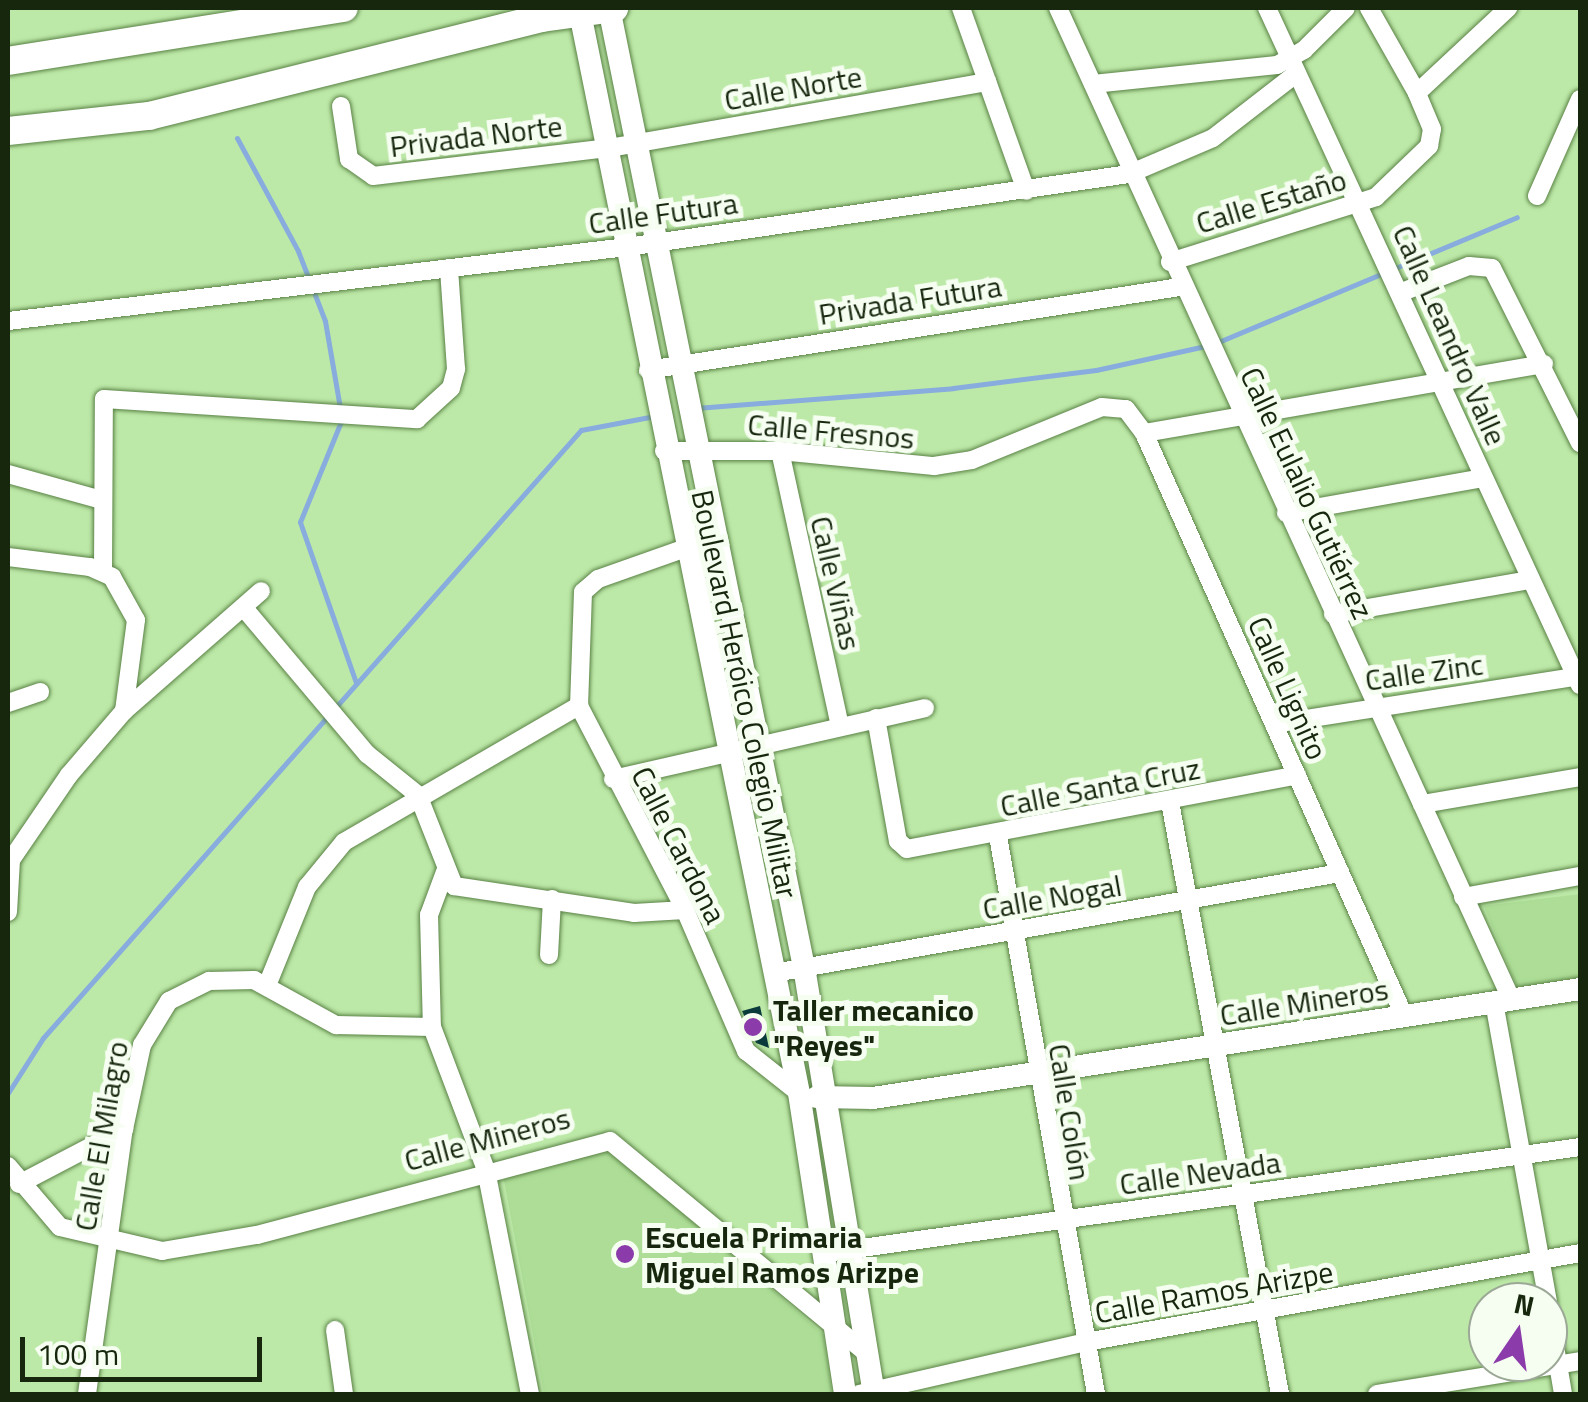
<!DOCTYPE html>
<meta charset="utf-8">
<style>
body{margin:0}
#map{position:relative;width:1588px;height:1402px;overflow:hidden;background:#bde9a8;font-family:"Titillium Web",sans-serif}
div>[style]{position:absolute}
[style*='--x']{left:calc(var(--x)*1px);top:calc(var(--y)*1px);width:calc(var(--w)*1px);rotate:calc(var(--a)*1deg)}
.built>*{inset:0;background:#addd96}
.stream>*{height:5px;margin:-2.5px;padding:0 2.5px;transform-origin:2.5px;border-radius:2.5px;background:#88acdd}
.building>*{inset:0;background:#0a3a3b}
.roads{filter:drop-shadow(0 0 2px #5a8246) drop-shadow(0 0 2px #5a8246)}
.minor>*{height:18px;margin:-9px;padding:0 9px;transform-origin:9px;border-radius:9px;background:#fff}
.tertiary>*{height:22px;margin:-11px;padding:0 11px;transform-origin:11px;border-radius:11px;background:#fff}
.primary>*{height:28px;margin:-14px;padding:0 14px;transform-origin:14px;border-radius:14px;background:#fff}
.dots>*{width:28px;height:28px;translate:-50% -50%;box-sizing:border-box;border:5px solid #f5fef1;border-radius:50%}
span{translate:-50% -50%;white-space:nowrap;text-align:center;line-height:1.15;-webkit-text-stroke:10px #f5fef1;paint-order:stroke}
.street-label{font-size:30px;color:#17270e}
.poi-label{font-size:30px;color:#17270e;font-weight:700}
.left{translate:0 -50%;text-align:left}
.frame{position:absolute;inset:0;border:10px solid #17270e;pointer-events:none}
.north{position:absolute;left:1468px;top:1282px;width:100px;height:100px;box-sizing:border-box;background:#f5fef1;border:2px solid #9ca896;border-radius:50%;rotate:13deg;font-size:28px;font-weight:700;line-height:40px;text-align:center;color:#17270e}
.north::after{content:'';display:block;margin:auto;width:35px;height:45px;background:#8c3baa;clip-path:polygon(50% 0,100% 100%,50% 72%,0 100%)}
.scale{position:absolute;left:20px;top:1337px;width:242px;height:45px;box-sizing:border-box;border:5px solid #17270e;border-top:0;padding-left:12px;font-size:30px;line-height:35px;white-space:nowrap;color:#17270e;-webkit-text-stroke:8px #f5fef1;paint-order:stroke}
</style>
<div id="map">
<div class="built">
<i style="clip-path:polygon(1580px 894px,1580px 979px,1517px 987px,1484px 906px)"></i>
<i style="clip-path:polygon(608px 1147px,823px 1334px,832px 1394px,544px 1394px,503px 1175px)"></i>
</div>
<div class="stream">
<i style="--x:237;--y:138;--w:128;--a:61.6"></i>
<i style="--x:298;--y:251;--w:75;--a:68.9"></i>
<i style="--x:325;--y:321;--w:88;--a:80.2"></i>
<i style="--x:1216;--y:343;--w:326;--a:-22.7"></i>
<i style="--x:696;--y:408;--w:258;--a:-4.4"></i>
<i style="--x:953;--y:388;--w:144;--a:-7.2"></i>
<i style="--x:1096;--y:370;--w:112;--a:-12.4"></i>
<i style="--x:342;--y:419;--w:111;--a:112.2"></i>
<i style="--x:300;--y:522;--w:170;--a:70.8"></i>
<i style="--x:8;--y:1093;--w:65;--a:-57.5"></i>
<i style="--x:43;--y:1038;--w:812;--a:-48.5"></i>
<i style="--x:581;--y:430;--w:75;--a:-10.7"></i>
</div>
<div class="building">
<i style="clip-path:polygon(760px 1006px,769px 1048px,756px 1043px,742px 1011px)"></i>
</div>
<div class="roads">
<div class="minor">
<i style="--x:961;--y:8;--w:194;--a:70.4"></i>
<i style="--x:1058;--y:8;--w:1090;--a:65.43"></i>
<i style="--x:1267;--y:8;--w:746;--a:65.19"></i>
<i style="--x:1093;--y:84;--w:185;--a:-5.9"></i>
<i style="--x:1277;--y:65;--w:31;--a:-29"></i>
<i style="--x:1304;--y:50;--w:59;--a:-45"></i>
<i style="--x:1417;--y:93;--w:125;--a:-43"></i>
<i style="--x:341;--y:106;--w:54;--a:81.4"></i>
<i style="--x:349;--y:159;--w:29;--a:35"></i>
<i style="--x:373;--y:176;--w:238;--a:-6.8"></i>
<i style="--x:609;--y:148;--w:384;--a:-9.9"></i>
<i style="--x:1537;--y:196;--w:106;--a:-66.1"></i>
<i style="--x:1170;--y:262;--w:216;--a:-17.5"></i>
<i style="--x:1376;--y:197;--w:74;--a:-43.9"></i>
<i style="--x:1429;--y:146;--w:17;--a:-80"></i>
<i style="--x:1432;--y:129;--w:39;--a:-113"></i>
<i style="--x:1417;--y:93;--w:98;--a:-119.5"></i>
<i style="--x:1402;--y:292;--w:72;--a:-21.2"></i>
<i style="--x:1469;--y:266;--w:23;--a:5"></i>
<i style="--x:1492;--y:268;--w:196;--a:63.3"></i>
<i style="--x:8;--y:321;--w:623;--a:-6.82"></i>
<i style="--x:627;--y:247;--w:507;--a:-8.27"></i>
<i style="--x:1129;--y:174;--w:91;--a:-23.2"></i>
<i style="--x:1213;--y:138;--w:106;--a:-37.7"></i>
<i style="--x:648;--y:370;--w:538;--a:-8.87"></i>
<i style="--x:1144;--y:433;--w:406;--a:-9.8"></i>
<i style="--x:664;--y:451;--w:116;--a:0"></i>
<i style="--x:780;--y:451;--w:155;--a:5.6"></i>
<i style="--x:934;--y:466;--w:38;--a:-9"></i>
<i style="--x:972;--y:460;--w:140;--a:-22.2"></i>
<i style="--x:1102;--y:407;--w:24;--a:5"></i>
<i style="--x:1126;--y:409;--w:30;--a:53"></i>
<i style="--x:1144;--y:433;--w:638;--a:65.96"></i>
<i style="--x:780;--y:451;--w:281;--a:77.7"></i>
<i style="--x:8;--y:474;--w:93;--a:15.5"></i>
<i style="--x:1286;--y:513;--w:199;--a:-10.1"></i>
<i style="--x:683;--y:549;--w:90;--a:160.6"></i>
<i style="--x:598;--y:579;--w:20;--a:139"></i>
<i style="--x:583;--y:592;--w:114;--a:92"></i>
<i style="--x:579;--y:706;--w:230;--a:62.5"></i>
<i style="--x:685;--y:910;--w:154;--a:66.6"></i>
<i style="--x:746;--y:1051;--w:68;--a:38.4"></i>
<i style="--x:8;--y:557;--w:83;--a:7"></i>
<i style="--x:90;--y:567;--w:24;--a:24"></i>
<i style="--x:112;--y:577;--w:49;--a:60.8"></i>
<i style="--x:136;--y:620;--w:92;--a:97.5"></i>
<i style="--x:103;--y:571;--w:172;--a:-89.7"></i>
<i style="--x:104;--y:399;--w:314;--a:3.7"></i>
<i style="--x:417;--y:419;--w:46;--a:-42.4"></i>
<i style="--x:451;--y:388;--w:20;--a:-75"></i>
<i style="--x:456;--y:369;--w:101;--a:-94"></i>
<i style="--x:244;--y:608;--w:191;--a:49.9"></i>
<i style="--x:367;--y:754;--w:65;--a:38.8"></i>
<i style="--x:418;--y:795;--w:98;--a:68.4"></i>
<i style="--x:454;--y:886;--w:182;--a:8.5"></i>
<i style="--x:634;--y:913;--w:51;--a:-3.4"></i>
<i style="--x:1333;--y:614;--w:200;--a:-9.8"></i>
<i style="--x:8;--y:703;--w:34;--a:-19"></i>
<i style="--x:876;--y:718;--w:125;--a:79.9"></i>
<i style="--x:898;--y:841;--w:12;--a:42"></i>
<i style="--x:907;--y:849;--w:397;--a:-10.7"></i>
<i style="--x:1274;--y:724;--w:310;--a:-8.9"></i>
<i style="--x:613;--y:779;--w:320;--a:-12.8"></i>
<i style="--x:1170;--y:802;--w:602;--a:79.47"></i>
<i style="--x:1422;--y:804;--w:160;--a:-9.7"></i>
<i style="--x:998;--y:836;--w:567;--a:80.04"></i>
<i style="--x:445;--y:872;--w:46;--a:110.4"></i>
<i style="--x:429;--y:915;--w:112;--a:88.5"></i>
<i style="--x:432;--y:1027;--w:153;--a:69.3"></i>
<i style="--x:486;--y:1170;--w:228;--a:78.9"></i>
<i style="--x:1463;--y:897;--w:119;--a:-10.2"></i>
<i style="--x:8;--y:912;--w:52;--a:-86.7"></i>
<i style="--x:11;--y:860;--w:103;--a:-55.7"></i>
<i style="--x:69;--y:775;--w:84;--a:-49.3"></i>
<i style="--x:124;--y:711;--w:182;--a:-41.2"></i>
<i style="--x:549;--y:955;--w:56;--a:-86.9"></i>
<i style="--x:774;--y:973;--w:575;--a:-10.02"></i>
<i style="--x:268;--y:983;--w:104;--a:-67.9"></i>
<i style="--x:307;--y:887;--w:58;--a:-50.6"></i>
<i style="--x:344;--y:842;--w:272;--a:-30.1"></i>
<i style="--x:1494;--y:1002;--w:305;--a:79.8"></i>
<i style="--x:8;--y:1166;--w:80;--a:49.6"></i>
<i style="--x:60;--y:1227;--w:105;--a:13.2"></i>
<i style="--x:162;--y:1251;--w:96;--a:-9.6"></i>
<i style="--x:257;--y:1235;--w:365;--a:-14.9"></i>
<i style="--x:610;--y:1141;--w:336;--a:39.6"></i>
<i style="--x:19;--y:1184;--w:119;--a:-27.6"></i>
<i style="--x:826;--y:1253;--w:761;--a:-8"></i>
<i style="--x:1548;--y:1305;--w:90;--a:80.4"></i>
<i style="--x:335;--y:1330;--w:65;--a:82"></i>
<i style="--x:87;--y:1394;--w:268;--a:-82.1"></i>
<i style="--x:124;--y:1129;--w:86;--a:-77.9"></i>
<i style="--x:142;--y:1045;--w:52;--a:-58.5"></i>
<i style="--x:169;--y:1001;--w:45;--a:-26.6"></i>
<i style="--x:209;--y:981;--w:45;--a:-1.3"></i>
<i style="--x:254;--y:980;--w:94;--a:28.8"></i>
<i style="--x:336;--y:1025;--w:96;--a:1.2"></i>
<i style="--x:859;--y:1394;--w:233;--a:-12.9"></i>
<i style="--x:1086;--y:1342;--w:502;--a:-10.21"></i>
<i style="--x:1377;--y:1394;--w:206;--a:-9.2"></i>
</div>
<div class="tertiary">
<i style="--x:579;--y:8;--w:1107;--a:78.54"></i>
<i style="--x:799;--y:1093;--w:304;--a:81.3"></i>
<i style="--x:609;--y:8;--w:979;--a:78.51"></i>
<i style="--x:804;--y:967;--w:433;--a:80.7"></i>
<i style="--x:817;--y:1097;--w:56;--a:1"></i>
<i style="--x:873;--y:1098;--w:715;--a:-8.76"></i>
</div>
<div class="primary">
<i style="--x:8;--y:61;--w:340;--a:-9"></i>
<i style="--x:8;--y:131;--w:142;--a:-6.1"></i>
<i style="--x:149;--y:116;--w:405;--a:-14"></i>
<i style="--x:542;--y:18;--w:73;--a:-7.9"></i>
</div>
</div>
<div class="dots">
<i style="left:753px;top:1027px;background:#8c3baa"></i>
<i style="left:625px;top:1254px;background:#8c3baa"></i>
</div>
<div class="street-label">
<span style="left:793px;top:88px;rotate:-10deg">Calle Norte</span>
<span style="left:476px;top:136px;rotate:-7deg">Privada Norte</span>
<span style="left:1271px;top:201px;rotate:-17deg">Calle Estaño</span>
<span style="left:663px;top:213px;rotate:-8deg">Calle Futura</span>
<span style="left:910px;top:300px;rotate:-9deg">Privada Futura</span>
<span style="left:1450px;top:335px;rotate:66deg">Calle Leandro Valle</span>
<span style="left:831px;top:431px;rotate:5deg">Calle Fresnos</span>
<span style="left:1307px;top:493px;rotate:65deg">Calle Eulalio Gutiérrez</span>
<span style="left:836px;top:583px;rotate:77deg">Calle Viñas</span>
<span style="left:1424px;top:672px;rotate:-8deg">Calle Zinc</span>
<span style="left:1288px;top:688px;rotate:66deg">Calle Lignito</span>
<span style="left:745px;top:694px;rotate:78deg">Boulevard Heróico Colegio Militar</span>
<span style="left:1100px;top:787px;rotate:-11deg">Calle Santa Cruz</span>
<span style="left:679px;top:845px;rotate:63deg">Calle Cardona</span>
<span style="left:1052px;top:897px;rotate:-10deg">Calle Nogal</span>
<span style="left:1304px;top:1002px;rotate:-9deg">Calle Mineros</span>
<span style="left:1070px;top:1112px;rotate:81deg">Calle Colón</span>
<span style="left:101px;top:1136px;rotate:-80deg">Calle El Milagro</span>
<span style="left:487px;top:1139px;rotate:-15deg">Calle Mineros</span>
<span style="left:1200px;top:1173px;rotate:-8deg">Calle Nevada</span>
<span style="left:1214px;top:1292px;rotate:-10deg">Calle Ramos Arizpe</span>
</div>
<div class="poi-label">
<span class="left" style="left:773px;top:1027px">Taller mecanico<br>"Reyes"</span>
<span class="left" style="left:645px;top:1254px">Escuela Primaria<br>Miguel Ramos Arizpe</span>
</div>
<div class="frame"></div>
<div class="north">N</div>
<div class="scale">100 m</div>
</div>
